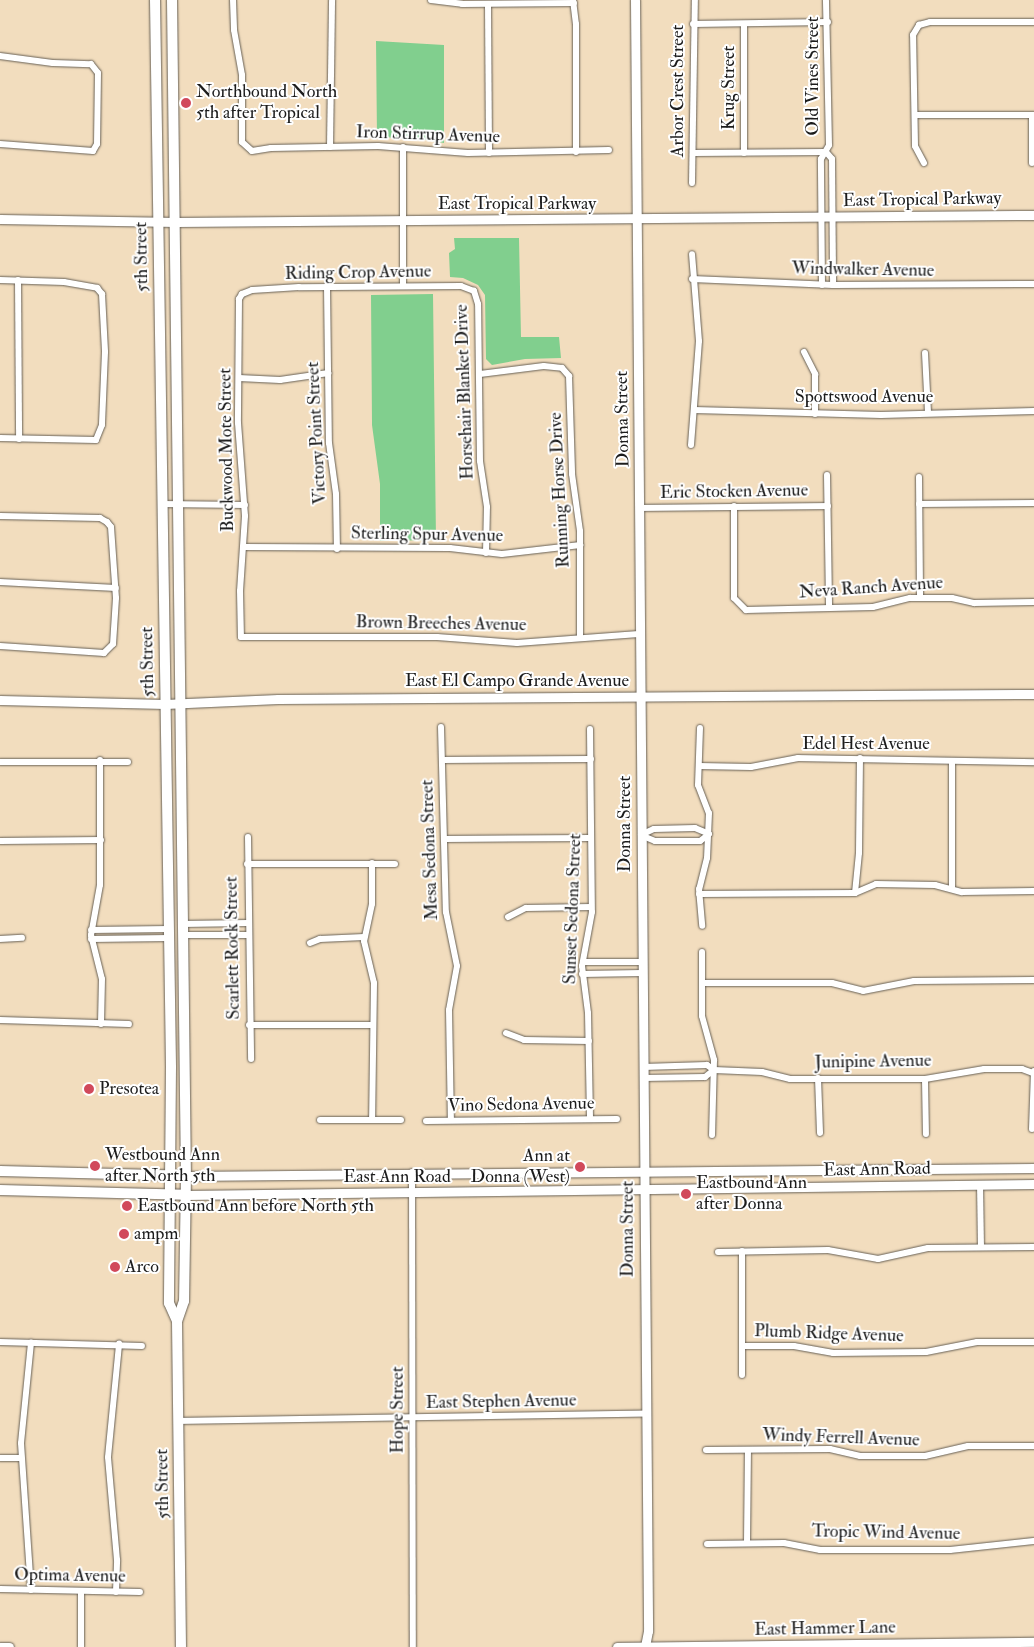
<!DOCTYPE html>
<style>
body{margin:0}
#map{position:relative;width:1034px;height:1647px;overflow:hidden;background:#f2ddbe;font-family:"IM FELL Double Pica",serif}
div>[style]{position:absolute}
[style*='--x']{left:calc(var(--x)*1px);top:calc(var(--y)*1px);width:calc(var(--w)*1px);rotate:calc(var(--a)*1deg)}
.green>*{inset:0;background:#81cf8e}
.roads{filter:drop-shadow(0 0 1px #676055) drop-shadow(0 0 1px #676055)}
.street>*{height:6px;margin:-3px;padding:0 3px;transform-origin:3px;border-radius:3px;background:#fff}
.secondary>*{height:9px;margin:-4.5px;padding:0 4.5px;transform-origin:4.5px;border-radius:4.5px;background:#fff}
.primary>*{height:10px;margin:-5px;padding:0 5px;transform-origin:5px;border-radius:5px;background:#fff}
.dots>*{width:14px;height:14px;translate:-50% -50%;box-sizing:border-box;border:2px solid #fff;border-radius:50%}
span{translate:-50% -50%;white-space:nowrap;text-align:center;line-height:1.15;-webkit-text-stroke:4px #fff;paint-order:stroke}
.street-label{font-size:18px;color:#1c1c1c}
.poi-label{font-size:18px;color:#1c1c1c}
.left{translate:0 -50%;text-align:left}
.right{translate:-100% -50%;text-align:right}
</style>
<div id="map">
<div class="green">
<i style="clip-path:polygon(376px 41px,444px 45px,444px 143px,408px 137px,377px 138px)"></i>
<i style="clip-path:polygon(454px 238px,519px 238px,521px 337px,559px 337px,561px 358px,525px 359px,492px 365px,486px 359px,485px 295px,478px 285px,463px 278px,450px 277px,449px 253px,455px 249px)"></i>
<i style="clip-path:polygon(433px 294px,436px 540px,380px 541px,380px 484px,372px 425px,371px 295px)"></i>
</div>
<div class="roads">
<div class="street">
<i style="--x:233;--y:0;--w:30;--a:88"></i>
<i style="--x:234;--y:30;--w:46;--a:79.9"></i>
<i style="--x:242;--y:75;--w:67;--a:90"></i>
<i style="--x:242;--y:142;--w:13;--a:42"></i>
<i style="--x:252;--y:151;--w:19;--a:-9"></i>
<i style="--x:271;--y:148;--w:107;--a:-1.1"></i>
<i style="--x:378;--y:146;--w:90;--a:4.4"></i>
<i style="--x:468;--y:153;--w:141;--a:-1.2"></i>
<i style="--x:431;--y:0;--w:31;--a:7"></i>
<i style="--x:462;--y:4;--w:112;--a:-0.5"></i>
<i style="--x:573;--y:0;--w:24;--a:83"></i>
<i style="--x:576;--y:24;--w:128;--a:90"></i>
<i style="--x:488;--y:5;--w:148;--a:89.6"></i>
<i style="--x:693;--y:24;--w:135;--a:-0.8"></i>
<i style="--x:744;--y:24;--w:129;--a:90"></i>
<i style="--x:0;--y:56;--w:53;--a:7.5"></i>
<i style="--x:53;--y:63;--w:38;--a:2"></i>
<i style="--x:91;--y:64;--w:11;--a:52"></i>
<i style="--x:98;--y:73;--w:71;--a:90.8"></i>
<i style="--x:97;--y:144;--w:8;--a:120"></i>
<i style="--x:93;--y:151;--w:93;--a:-175.7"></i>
<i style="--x:915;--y:115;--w:119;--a:0"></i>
<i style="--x:1032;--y:115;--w:48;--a:90"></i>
<i style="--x:330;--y:147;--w:147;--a:-89.2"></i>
<i style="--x:403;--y:147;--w:139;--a:90"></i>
<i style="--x:826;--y:152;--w:9;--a:49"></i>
<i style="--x:832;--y:159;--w:126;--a:89.5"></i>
<i style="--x:693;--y:153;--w:133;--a:-0.4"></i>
<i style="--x:924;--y:163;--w:19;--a:-118"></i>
<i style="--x:915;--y:146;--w:111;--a:-91"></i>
<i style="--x:913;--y:35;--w:12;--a:-59"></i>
<i style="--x:919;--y:25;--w:11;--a:-15"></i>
<i style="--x:930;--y:22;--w:104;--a:0"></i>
<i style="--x:692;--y:183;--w:183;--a:-89.1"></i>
<i style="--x:692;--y:279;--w:141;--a:2.4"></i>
<i style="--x:833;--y:285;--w:201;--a:-0.3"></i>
<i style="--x:0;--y:280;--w:64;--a:1.8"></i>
<i style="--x:64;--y:282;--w:34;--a:10"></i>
<i style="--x:97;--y:288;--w:8;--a:50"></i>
<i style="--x:102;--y:294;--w:58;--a:87"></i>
<i style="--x:105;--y:352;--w:73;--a:92.4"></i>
<i style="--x:102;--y:425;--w:16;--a:112"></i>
<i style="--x:96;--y:440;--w:96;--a:-178.8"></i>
<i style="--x:18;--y:280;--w:159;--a:89.6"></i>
<i style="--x:822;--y:285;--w:126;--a:-90.5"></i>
<i style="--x:821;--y:159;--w:16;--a:-60"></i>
<i style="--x:829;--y:145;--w:145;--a:-91.2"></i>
<i style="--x:327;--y:286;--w:157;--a:89.3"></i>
<i style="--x:329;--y:443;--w:51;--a:82.2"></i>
<i style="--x:336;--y:494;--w:55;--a:89"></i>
<i style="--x:804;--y:352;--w:25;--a:63"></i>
<i style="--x:815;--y:374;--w:40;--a:90"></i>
<i style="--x:925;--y:353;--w:60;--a:87.1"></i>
<i style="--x:480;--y:374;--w:64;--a:-7.1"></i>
<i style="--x:544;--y:366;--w:18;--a:6"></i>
<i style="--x:562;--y:368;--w:11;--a:49"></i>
<i style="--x:569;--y:376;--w:98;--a:88.2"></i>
<i style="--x:572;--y:474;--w:58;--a:82"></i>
<i style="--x:580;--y:531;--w:105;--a:90"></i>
<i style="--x:239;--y:378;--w:41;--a:2.8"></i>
<i style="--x:280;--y:380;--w:49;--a:-8.3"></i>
<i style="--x:694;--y:410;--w:187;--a:1.5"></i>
<i style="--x:881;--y:415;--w:153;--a:-1.5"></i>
<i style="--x:691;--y:445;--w:104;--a:-85.6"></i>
<i style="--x:699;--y:341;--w:87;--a:-94.6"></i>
<i style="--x:827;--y:475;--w:133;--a:89.1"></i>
<i style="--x:919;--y:477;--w:121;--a:89.5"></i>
<i style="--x:162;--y:504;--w:83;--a:0.7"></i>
<i style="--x:919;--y:504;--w:115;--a:-0.5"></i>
<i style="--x:734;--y:506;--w:92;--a:90"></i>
<i style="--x:734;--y:598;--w:17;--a:45"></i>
<i style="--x:746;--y:610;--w:127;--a:-1.4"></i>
<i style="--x:873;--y:607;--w:38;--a:-14"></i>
<i style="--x:910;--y:598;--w:42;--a:0"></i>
<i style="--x:952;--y:598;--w:23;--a:13"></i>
<i style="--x:974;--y:603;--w:60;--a:-1"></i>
<i style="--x:640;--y:508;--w:188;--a:-0.6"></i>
<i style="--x:0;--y:516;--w:100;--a:1.1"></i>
<i style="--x:100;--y:518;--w:8;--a:30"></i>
<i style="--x:107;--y:522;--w:6;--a:51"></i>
<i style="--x:111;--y:527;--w:71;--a:86"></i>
<i style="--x:116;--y:598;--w:46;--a:93.7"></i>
<i style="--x:113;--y:644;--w:13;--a:135"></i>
<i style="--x:104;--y:653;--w:104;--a:-176.1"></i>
<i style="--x:243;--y:547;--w:207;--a:0.3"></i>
<i style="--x:450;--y:548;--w:52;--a:6.6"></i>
<i style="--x:502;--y:554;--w:79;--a:-6.6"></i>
<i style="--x:486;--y:553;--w:46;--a:-88.8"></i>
<i style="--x:487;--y:507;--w:47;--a:-98.7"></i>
<i style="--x:480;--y:461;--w:157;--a:-90.7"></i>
<i style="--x:478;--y:304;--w:14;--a:-107"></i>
<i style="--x:474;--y:291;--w:14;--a:-159"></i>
<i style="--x:461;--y:286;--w:162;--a:179.6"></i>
<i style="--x:299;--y:287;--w:47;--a:176.3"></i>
<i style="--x:252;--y:290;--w:11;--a:158"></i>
<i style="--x:242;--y:294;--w:6;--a:121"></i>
<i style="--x:239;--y:299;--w:124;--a:90.5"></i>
<i style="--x:238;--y:423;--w:93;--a:85.7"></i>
<i style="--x:245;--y:516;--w:75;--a:93.8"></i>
<i style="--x:240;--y:591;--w:46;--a:88.8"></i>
<i style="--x:241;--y:637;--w:196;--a:0"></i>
<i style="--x:437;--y:637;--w:80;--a:4.3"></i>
<i style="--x:517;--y:643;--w:122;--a:-4.2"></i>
<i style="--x:0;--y:582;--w:116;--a:3"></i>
<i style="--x:441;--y:727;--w:185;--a:88.5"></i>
<i style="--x:446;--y:912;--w:55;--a:78.5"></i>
<i style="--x:457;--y:966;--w:45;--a:100.3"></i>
<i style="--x:449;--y:1010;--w:110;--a:89"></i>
<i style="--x:700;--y:728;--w:57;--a:92"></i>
<i style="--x:698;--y:785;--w:30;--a:69"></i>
<i style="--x:709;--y:813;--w:45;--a:92.5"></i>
<i style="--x:707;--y:858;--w:32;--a:104"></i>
<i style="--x:699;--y:889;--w:37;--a:85"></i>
<i style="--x:590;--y:729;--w:183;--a:89.4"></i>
<i style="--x:592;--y:912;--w:55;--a:100.5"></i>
<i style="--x:582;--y:966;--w:47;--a:82.7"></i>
<i style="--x:588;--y:1013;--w:106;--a:88.9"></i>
<i style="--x:100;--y:760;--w:125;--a:90"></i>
<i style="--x:100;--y:885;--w:51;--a:100.2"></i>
<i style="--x:91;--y:935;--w:45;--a:76"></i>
<i style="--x:102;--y:979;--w:45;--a:91.3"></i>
<i style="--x:442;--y:760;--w:149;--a:-0.4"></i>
<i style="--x:952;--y:761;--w:128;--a:90"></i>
<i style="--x:0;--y:762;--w:128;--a:0"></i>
<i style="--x:699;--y:766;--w:52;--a:1.1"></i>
<i style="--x:751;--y:767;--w:48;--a:-10.8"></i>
<i style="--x:798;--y:758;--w:236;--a:1"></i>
<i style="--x:695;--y:828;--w:15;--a:23"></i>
<i style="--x:709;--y:834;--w:11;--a:142"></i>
<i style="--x:700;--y:841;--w:45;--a:180"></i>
<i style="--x:655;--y:841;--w:15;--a:-157"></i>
<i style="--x:641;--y:835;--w:14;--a:-25"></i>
<i style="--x:654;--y:829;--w:41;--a:-1.4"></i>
<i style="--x:248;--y:837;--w:222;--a:89.2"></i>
<i style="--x:444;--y:839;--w:147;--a:-0.4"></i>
<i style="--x:0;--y:841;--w:101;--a:-0.6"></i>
<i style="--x:372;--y:863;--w:41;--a:90"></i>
<i style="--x:372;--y:904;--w:38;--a:102"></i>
<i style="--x:364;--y:941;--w:43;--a:76.6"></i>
<i style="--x:374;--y:983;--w:137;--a:90.8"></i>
<i style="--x:247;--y:864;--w:148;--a:0"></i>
<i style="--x:855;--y:893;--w:40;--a:-84.3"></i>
<i style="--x:859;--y:853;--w:95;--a:-89.4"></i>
<i style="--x:699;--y:894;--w:156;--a:-0.4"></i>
<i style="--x:855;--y:893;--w:23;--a:-23"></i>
<i style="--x:876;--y:884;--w:59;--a:1"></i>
<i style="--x:935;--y:885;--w:28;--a:15"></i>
<i style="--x:962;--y:892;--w:72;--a:-0.8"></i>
<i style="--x:508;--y:917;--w:20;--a:-27"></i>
<i style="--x:526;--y:908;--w:65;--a:-0.9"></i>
<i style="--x:182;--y:924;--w:66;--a:-0.9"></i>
<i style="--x:91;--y:930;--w:78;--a:-0.7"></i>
<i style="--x:183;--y:935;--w:65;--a:0"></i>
<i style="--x:0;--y:939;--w:22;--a:-3"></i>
<i style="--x:91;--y:939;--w:78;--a:-0.7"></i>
<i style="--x:310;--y:943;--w:11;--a:-22"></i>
<i style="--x:320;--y:939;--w:44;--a:-2.6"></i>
<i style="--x:702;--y:952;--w:64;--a:90"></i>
<i style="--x:702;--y:1016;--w:46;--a:74.7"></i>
<i style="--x:714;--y:1060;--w:75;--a:91.5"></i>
<i style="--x:583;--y:962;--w:59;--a:0"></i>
<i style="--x:582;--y:974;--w:60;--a:-1"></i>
<i style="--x:702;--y:983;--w:130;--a:0"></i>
<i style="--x:832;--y:983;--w:32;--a:14"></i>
<i style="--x:863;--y:991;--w:52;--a:-11.1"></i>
<i style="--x:914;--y:981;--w:120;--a:-0.5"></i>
<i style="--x:0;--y:1020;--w:129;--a:1.8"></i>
<i style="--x:249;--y:1025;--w:122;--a:0"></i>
<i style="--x:506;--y:1033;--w:19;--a:21"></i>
<i style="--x:524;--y:1040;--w:65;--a:0.9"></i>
<i style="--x:643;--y:1067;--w:64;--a:-1.8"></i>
<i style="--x:707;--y:1065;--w:9;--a:36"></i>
<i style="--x:714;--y:1070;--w:48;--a:2.4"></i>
<i style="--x:762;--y:1072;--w:29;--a:14"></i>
<i style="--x:790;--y:1079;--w:135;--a:0"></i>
<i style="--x:925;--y:1079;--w:60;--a:-9.6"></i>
<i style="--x:984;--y:1069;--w:38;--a:0"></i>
<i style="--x:1022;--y:1069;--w:12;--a:20"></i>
<i style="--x:643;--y:1078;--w:62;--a:-0.9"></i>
<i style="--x:705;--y:1077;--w:11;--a:-38"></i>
<i style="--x:818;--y:1078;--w:55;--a:87.9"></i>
<i style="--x:925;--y:1079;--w:55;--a:89"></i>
<i style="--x:320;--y:1120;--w:81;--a:0"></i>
<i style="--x:426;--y:1121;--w:191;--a:-0.6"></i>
<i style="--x:1032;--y:1129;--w:58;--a:-88"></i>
<i style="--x:412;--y:1172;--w:475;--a:89.9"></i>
<i style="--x:980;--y:1184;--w:63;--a:89.1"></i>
<i style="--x:742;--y:1251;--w:124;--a:90"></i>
<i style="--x:718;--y:1252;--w:110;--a:-1"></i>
<i style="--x:828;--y:1250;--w:51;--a:10.2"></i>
<i style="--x:878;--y:1259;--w:51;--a:-12.4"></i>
<i style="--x:928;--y:1248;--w:106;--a:-0.5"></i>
<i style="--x:0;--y:1342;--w:142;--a:1.6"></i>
<i style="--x:742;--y:1346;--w:52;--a:0"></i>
<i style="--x:794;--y:1346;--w:40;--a:10"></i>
<i style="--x:833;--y:1353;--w:93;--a:-0.6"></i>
<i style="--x:926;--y:1352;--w:52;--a:-11.1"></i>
<i style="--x:977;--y:1342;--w:57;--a:0"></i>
<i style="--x:178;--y:1421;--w:467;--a:-0.9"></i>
<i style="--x:706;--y:1450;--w:124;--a:-0.5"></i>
<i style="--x:830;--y:1449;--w:31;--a:13"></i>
<i style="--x:860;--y:1456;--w:65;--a:0"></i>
<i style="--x:925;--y:1456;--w:44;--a:-13.1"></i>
<i style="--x:968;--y:1446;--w:66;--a:0"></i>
<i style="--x:0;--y:1458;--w:21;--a:0"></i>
<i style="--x:747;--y:1543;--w:93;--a:-89.4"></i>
<i style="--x:707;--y:1544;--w:77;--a:-0.7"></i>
<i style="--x:784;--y:1543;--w:37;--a:11"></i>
<i style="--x:820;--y:1550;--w:130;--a:0"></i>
<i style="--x:950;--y:1550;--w:84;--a:-6.1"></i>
<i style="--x:0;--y:1589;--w:140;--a:1.2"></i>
<i style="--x:31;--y:1590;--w:147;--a:-93.9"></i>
<i style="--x:21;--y:1443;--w:101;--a:-84.3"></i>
<i style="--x:116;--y:1592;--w:32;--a:-88"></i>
<i style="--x:117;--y:1560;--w:103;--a:-95"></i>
<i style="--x:108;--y:1457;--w:114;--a:-84.4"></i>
<i style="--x:81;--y:1647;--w:56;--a:-90"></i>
</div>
<div class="secondary">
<i style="--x:635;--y:0;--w:1631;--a:89.54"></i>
<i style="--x:648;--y:1631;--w:16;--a:101"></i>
<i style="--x:0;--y:219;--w:176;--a:1"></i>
<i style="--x:176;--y:222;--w:858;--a:-0.47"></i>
<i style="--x:0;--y:700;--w:165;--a:1.4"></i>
<i style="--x:165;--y:704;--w:113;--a:-2.5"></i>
<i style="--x:278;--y:699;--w:756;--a:-0.38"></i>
<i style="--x:186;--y:1176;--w:848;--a:-0.54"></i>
<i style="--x:185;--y:1195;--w:849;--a:-0.74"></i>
<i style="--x:0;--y:1647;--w:9;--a:0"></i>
<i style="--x:617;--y:1647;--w:417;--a:-0.7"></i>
</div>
<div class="primary">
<i style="--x:155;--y:0;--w:1067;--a:89.14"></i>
<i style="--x:171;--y:1067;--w:236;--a:90.5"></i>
<i style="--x:169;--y:1303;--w:20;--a:66"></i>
<i style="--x:172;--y:0;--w:1176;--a:89.32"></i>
<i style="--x:186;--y:1176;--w:125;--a:90.9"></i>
<i style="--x:184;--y:1301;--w:21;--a:109"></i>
<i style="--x:177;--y:1321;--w:326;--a:89.3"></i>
<i style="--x:0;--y:1171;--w:186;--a:1.5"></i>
<i style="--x:0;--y:1190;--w:185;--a:1.5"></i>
</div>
</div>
<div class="dots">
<i style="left:186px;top:103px;background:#d1495b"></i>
<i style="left:89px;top:1089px;background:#d1495b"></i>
<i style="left:95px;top:1166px;background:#d1495b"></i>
<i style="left:580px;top:1167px;background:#d1495b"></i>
<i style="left:686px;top:1194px;background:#d1495b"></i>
<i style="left:127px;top:1206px;background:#d1495b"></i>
<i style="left:124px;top:1234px;background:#d1495b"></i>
<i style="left:115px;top:1267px;background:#d1495b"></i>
</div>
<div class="street-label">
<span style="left:813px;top:76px;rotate:-90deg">Old Vines Street</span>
<span style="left:729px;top:88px;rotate:-90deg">Krug Street</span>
<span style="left:678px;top:91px;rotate:-90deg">Arbor Crest Street</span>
<span style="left:428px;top:135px;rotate:2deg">Iron Stirrup Avenue</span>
<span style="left:922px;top:200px;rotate:-1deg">East Tropical Parkway</span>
<span style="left:517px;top:204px">East Tropical Parkway</span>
<span style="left:142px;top:257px;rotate:-91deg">5th Street</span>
<span style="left:863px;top:270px;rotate:1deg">Windwalker Avenue</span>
<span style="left:358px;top:273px;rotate:-1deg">Riding Crop Avenue</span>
<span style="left:465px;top:392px;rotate:-92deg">Horsehair Blanket Drive</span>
<span style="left:864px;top:397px">Spottswood Avenue</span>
<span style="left:623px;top:419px;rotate:-91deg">Donna Street</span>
<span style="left:317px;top:433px;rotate:-93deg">Victory Point Street</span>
<span style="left:227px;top:450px;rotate:-91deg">Buckwood Mote Street</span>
<span style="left:560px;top:490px;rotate:-93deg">Running Horse Drive</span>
<span style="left:734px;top:492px;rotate:-1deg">Eric Stocken Avenue</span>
<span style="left:427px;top:535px;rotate:1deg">Sterling Spur Avenue</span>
<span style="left:871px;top:588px;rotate:-4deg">Neva Ranch Avenue</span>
<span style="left:441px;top:624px;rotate:1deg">Brown Breeches Avenue</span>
<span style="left:148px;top:662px;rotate:-91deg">5th Street</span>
<span style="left:517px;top:681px">East El Campo Grande Avenue</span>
<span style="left:866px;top:744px">Edel Hest Avenue</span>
<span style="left:625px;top:824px;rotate:-90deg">Donna Street</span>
<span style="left:430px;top:850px;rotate:-92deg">Mesa Sedona Street</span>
<span style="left:573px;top:909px;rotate:-88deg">Sunset Sedona Street</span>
<span style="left:233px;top:948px;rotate:-91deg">Scarlett Rock Street</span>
<span style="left:873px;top:1062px;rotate:-1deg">Junipine Avenue</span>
<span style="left:521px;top:1105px;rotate:-1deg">Vino Sedona Avenue</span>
<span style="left:877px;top:1170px;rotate:-1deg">East Ann Road</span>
<span style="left:397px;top:1177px">East Ann Road</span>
<span style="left:628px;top:1229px;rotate:-90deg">Donna Street</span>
<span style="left:829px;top:1334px;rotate:2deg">Plumb Ridge Avenue</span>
<span style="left:501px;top:1402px;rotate:-1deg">East Stephen Avenue</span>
<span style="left:398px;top:1410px;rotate:-90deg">Hope Street</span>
<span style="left:841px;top:1438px;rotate:2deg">Windy Ferrell Avenue</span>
<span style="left:163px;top:1484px;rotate:-91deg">5th Street</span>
<span style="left:886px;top:1533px;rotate:1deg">Tropic Wind Avenue</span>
<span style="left:70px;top:1576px;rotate:1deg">Optima Avenue</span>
<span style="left:825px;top:1629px;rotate:-1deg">East Hammer Lane</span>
</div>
<div class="poi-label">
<span class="left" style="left:196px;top:103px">Northbound North<br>5th after Tropical</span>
<span class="left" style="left:99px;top:1089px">Presotea</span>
<span class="left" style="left:105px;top:1166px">Westbound Ann<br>after North 5th</span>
<span class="right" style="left:570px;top:1167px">Ann at<br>Donna (West)</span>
<span class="left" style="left:696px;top:1194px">Eastbound Ann<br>after Donna</span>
<span class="left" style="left:137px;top:1206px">Eastbound Ann before North 5th</span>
<span class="left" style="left:134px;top:1234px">ampm</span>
<span class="left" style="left:125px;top:1267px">Arco</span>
</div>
</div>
